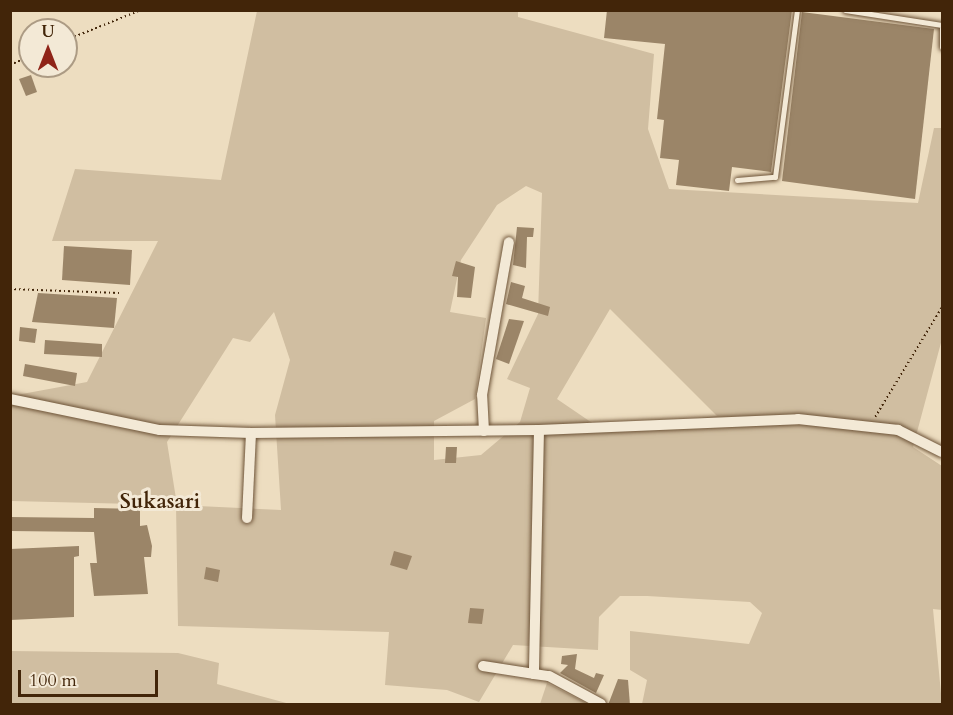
<!DOCTYPE html>
<style>
body{margin:0}
#map{position:relative;width:953px;height:715px;overflow:hidden;background:#edddc0;font-family:Cardo,serif}
div>[style]{position:absolute}
[style*='--x']{left:calc(var(--x)*1px);top:calc(var(--y)*1px);width:calc(var(--w)*1px);rotate:calc(var(--a)*1deg)}
.green>*{inset:0;background:#d0bea1}
.building>*{inset:0;background:#9b8568}
.path>*{height:1.5px;margin-top:-0.75px;transform-origin:0;background:repeating-linear-gradient(90deg,#422509 0 1.5px,transparent 0 4.5px)}
.roads{filter:drop-shadow(0 0 2px #6d5337) drop-shadow(0 0 2px #6d5337)}
.service>*{height:5px;margin:-2.5px;padding:0 2.5px;transform-origin:2.5px;border-radius:2.5px;background:#f3e9d6}
.minor>*{height:10px;margin:-5px;padding:0 5px;transform-origin:5px;border-radius:5px;background:#f3e9d6}
span{translate:-50% -50%;white-space:nowrap;text-align:center;line-height:1.15;-webkit-text-stroke:6px #f3e9d6;paint-order:stroke}
.quarter-label{font-size:21px;color:#422509;font-weight:700}
.frame{position:absolute;inset:0;border:12px solid #422509;pointer-events:none}
.north{position:absolute;left:18px;top:18px;width:60px;height:60px;box-sizing:border-box;background:#f3e9d6;border:2px solid #ac9b84;border-radius:50%;rotate:0deg;font-size:16px;font-weight:700;line-height:24px;text-align:center;color:#422509}
.north::after{content:'';display:block;margin:auto;width:21px;height:27px;background:#8f2418;clip-path:polygon(50% 0,100% 100%,50% 72%,0 100%)}
.scale{position:absolute;left:18px;top:670px;width:140px;height:27px;box-sizing:border-box;border:3px solid #422509;border-top:0;padding-left:8px;font-size:18px;line-height:21px;white-space:nowrap;color:#422509;-webkit-text-stroke:4px #f3e9d6;paint-order:stroke}
</style>
<div id="map">
<div class="green">
<i style="clip-path:polygon(evenodd,257px 11px,518px 11px,518px 17px,654px 54px,648px 129px,669px 189px,918px 203px,934px 128px,942px 128px,942px 339px,913px 447px,942px 466px,942px 610px,933px 609px,942px 704px,642px 704px,647px 680px,630px 670px,630px 631px,749px 644px,762px 613px,750px 602px,647px 596px,620px 596px,599px 617px,598px 650px,513px 645px,479px 702px,447px 690px,385px 685px,389px 632px,178px 626px,176px 505px,11px 501px,11px 396px,87px 382px,158px 241px,52px 241px,75px 169px,221px 180px,257px 11px,526px 186px,542px 193px,538px 314px,507px 379px,530px 388px,520px 422px,481px 455px,434px 460px,434px 421px,475px 399px,486px 318px,450px 312px,461px 260px,497px 205px,526px 186px,257px 11px,610px 309px,717px 416px,716px 416px,604px 431px,557px 399px,610px 309px,257px 11px,274px 312px,290px 360px,275px 415px,281px 510px,177px 505px,167px 442px,233px 338px,250px 342px,274px 312px)"></i>
<i style="clip-path:polygon(10px 651px,178px 653px,219px 663px,217px 684px,290px 704px,11px 704px)"></i>
<i style="clip-path:polygon(547px 683px,586px 703px,585px 704px,540px 704px)"></i>
</div>
<div class="building">
<i style="clip-path:polygon(607px 10px,792px 10px,771px 172px,732px 167px,729px 191px,676px 185px,679px 160px,660px 158px,664px 120px,657px 119px,665px 44px,604px 38px)"></i>
<i style="clip-path:polygon(802px 12px,934px 29px,915px 199px,782px 181px)"></i>
<i style="clip-path:polygon(31px 75px,37px 92px,26px 96px,19px 79px)"></i>
<i style="clip-path:polygon(517px 227px,534px 228px,533px 237px,527px 237px,526px 268px,513px 265px)"></i>
<i style="clip-path:polygon(64px 246px,132px 250px,130px 285px,62px 280px)"></i>
<i style="clip-path:polygon(456px 261px,475px 267px,471px 298px,457px 297px,458px 277px,452px 276px)"></i>
<i style="clip-path:polygon(511px 282px,525px 286px,522px 298px,550px 307px,548px 316px,506px 304px)"></i>
<i style="clip-path:polygon(38px 293px,117px 298px,114px 328px,32px 322px)"></i>
<i style="clip-path:polygon(509px 319px,524px 321px,509px 364px,496px 359px)"></i>
<i style="clip-path:polygon(20px 327px,37px 329px,35px 343px,19px 341px)"></i>
<i style="clip-path:polygon(45px 340px,102px 344px,102px 357px,44px 354px)"></i>
<i style="clip-path:polygon(25px 364px,77px 373px,75px 386px,23px 376px)"></i>
<i style="clip-path:polygon(446px 447px,457px 447px,456px 463px,445px 463px)"></i>
<i style="clip-path:polygon(94px 508px,140px 509px,140px 526px,147px 525px,152px 546px,151px 557px,144px 557px,148px 594px,94px 596px,90px 563px,97px 563px,94px 532px,10px 531px,10px 517px,94px 518px)"></i>
<i style="clip-path:polygon(79px 546px,79px 556px,74px 557px,74px 617px,10px 620px,10px 549px)"></i>
<i style="clip-path:polygon(394px 551px,412px 556px,407px 570px,390px 565px)"></i>
<i style="clip-path:polygon(206px 567px,220px 570px,218px 582px,204px 579px)"></i>
<i style="clip-path:polygon(470px 608px,484px 609px,482px 624px,468px 623px)"></i>
<i style="clip-path:polygon(577px 654px,575px 669px,594px 678px,596px 673px,604px 675px,596px 693px,560px 673px,568px 665px,561px 664px,562px 656px)"></i>
<i style="clip-path:polygon(618px 679px,628px 680px,630px 705px,608px 705px)"></i>
</div>
<div class="path">
<i style="--x:66;--y:40;--w:81;--a:-21.8"></i>
<i style="--x:10;--y:65;--w:22;--a:-24"></i>
<i style="--x:10;--y:289;--w:109;--a:2.1"></i>
<i style="--x:875;--y:417;--w:129;--a:-58.7"></i>
</div>
<div class="roads">
<div class="service">
<i style="--x:845;--y:10;--w:98;--a:8.8"></i>
<i style="--x:942;--y:28;--w:19;--a:90"></i>
<i style="--x:737;--y:180;--w:38;--a:-5"></i>
<i style="--x:775;--y:177;--w:168;--a:-82.5"></i>
</div>
<div class="minor">
<i style="--x:10;--y:399;--w:153;--a:11.7"></i>
<i style="--x:160;--y:430;--w:91;--a:1.9"></i>
<i style="--x:251;--y:433;--w:288;--a:-0.6"></i>
<i style="--x:539;--y:430;--w:259;--a:-2.4"></i>
<i style="--x:798;--y:419;--w:101;--a:6.3"></i>
<i style="--x:898;--y:430;--w:49;--a:26.6"></i>
<i style="--x:539;--y:430;--w:244;--a:91.2"></i>
<i style="--x:534;--y:674;--w:15;--a:8"></i>
<i style="--x:549;--y:676;--w:59;--a:28.3"></i>
<i style="--x:484;--y:431;--w:36;--a:-93"></i>
<i style="--x:482;--y:395;--w:155;--a:-80"></i>
<i style="--x:247;--y:518;--w:85;--a:-87.3"></i>
<i style="--x:483;--y:666;--w:52;--a:8.9"></i>
</div>
</div>
<div class="quarter-label">
<span style="left:160px;top:502px">Sukasari</span>
</div>
<div class="frame"></div>
<div class="north">U</div>
<div class="scale">100 m</div>
</div>
